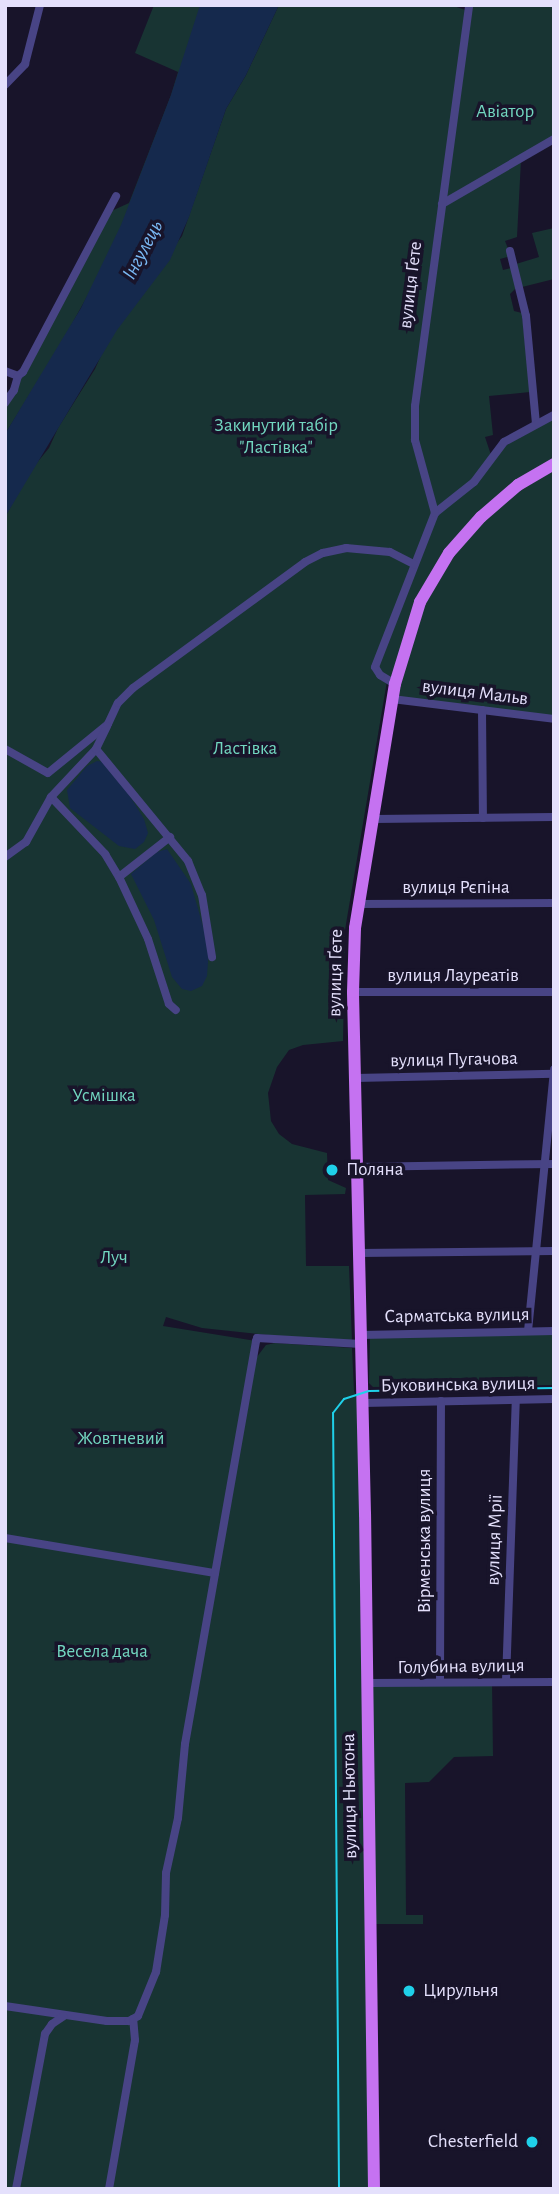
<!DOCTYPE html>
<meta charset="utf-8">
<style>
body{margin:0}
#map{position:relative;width:559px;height:2194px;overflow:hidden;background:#18142a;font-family:"Alegreya Sans",sans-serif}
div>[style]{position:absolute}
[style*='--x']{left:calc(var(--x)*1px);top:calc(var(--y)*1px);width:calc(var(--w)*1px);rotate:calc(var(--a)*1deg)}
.green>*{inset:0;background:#183433}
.water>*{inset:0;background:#15294d}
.minor>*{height:8px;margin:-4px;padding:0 4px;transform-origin:4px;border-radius:4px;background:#484485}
.primary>*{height:12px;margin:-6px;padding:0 6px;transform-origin:6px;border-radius:6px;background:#c572f1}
.tram>*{height:2px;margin:-1px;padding:0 1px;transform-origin:1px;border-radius:1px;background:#1fd0e9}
.dots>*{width:19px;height:19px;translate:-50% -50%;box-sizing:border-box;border:4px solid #18142a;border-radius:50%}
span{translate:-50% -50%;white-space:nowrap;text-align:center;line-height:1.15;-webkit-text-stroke:7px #18142a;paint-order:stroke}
.park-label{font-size:19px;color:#72d7c0}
.street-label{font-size:19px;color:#e4e0fc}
.poi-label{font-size:19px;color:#e4e0fc}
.left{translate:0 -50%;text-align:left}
.right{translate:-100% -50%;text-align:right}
.water-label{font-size:21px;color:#79b7f2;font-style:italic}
.frame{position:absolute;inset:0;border:7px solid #e4e0fc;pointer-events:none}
</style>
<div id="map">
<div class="green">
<i style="clip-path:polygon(154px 5px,229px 5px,166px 154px,58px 349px,5px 434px,5px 403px,107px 213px,129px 203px,171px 95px,178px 72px,135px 53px)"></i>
<i style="clip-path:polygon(279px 5px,451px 5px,468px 11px,469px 5px,554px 5px,554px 139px,521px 160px,517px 237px,505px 241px,511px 256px,500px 259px,503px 270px,511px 268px,516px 288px,510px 294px,514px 311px,522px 313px,530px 392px,489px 396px,493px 435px,485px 437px,491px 455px,554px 415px,554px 719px,392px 699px,395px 684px,387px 681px,345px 930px,343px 1041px,303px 1045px,289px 1050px,277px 1067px,268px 1093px,271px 1121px,279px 1134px,292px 1144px,327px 1153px,328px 1180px,346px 1188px,345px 1194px,305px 1195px,306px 1266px,349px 1266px,352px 1340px,314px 1340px,202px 1328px,166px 1317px,163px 1326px,256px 1341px,253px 1362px,266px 1345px,275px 1343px,352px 1348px,354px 1391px,359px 1405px,370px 2189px,5px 2189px,5px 517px,31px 470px,49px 448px,58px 428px,95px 369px,111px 333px,182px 236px,226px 109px,246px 75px)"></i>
<i style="clip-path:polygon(554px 228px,554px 279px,522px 287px,516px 264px,539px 257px,532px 233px)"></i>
<i style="clip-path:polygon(554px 1334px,554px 1385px,373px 1387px,369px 1383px,370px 1337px)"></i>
<i style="clip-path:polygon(492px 1681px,493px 1756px,454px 1757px,429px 1782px,405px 1783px,406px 1915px,423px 1915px,423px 1924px,376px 1924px,372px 1684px)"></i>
</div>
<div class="water">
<i style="clip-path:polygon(200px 5px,279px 5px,246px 75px,226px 109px,189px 217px,170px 260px,117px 330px,5px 517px,5px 434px,81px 308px,121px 225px,171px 95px)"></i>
<i style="clip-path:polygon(97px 761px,104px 762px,123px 785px,144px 819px,148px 833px,144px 842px,135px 849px,119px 846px,70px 808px,67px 790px,87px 766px)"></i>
<i style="clip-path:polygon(167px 849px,191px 884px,209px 948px,207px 976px,202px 986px,191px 991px,182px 989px,172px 977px,154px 920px,131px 874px,157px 852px)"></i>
</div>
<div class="minor">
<i style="--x:5;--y:85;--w:29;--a:-46"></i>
<i style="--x:25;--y:64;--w:61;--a:-75.7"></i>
<i style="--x:442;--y:204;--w:129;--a:-30.1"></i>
<i style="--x:510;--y:251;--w:67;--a:76.2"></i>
<i style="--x:526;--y:316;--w:107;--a:84.7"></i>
<i style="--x:5;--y:371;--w:14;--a:21"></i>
<i style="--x:18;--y:376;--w:15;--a:106"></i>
<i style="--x:14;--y:390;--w:16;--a:125"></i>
<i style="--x:18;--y:376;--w:6;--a:-39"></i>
<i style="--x:23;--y:372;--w:199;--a:-62.1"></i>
<i style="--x:435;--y:513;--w:50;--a:-38.5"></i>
<i style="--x:474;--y:482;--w:50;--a:-53.1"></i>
<i style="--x:504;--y:442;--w:57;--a:-28.4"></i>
<i style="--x:395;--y:684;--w:17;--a:-149"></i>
<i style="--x:380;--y:675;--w:9;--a:-122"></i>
<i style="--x:375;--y:667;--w:165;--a:-68.7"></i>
<i style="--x:435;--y:513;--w:76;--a:-105.3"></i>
<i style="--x:415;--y:440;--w:34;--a:-90"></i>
<i style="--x:415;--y:406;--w:405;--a:-82.3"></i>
<i style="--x:392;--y:699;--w:163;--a:7"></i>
<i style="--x:482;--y:710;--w:108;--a:89.5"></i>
<i style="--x:5;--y:749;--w:49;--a:29.2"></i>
<i style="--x:48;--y:773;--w:77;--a:-39.2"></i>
<i style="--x:108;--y:724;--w:23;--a:-65"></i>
<i style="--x:118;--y:703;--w:21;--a:-45"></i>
<i style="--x:133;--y:688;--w:213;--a:-36.2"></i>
<i style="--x:305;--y:562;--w:20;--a:-27"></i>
<i style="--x:323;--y:553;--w:24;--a:-12"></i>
<i style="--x:346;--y:548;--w:44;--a:5.2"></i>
<i style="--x:390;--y:552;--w:27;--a:27"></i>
<i style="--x:96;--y:749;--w:145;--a:50.6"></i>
<i style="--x:188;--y:861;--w:37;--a:68"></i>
<i style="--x:202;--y:895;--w:63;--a:80.8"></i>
<i style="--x:51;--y:797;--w:79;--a:46.5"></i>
<i style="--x:105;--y:854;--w:27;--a:59"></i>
<i style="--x:119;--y:877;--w:65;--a:-38.1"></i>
<i style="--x:374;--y:819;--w:180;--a:-0.6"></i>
<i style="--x:5;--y:857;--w:26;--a:-36"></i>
<i style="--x:26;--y:842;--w:51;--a:-60.9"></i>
<i style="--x:51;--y:797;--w:66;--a:-46.8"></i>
<i style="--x:96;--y:749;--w:25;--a:-64"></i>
<i style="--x:119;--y:877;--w:68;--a:64.9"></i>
<i style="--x:148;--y:939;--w:68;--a:72.1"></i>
<i style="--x:169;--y:1004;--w:9;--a:41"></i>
<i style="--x:359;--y:904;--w:195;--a:-0.3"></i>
<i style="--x:353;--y:992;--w:201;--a:0"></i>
<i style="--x:355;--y:1078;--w:199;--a:-1.2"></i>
<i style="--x:356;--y:1167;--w:198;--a:-0.9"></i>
<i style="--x:358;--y:1253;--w:196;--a:-0.6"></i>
<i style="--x:528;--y:1331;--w:263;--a:-84.3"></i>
<i style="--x:361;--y:1335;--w:193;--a:-1.2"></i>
<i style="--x:363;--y:1403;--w:191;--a:-1.2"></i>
<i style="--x:5;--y:1538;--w:213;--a:9.5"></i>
<i style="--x:506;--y:1681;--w:281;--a:-88"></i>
<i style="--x:440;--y:1682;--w:281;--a:-89.8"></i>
<i style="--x:368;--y:1683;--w:186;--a:-0.3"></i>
<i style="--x:5;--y:2006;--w:103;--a:8.4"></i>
<i style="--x:107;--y:2021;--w:22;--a:0"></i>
<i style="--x:129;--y:2021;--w:10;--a:-29"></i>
<i style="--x:138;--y:2016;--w:48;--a:-67.8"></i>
<i style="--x:156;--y:1972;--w:58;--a:-81"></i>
<i style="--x:165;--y:1915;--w:42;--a:-88.6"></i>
<i style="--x:166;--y:1873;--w:56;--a:-77.7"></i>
<i style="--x:178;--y:1818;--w:74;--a:-84.6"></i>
<i style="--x:185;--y:1744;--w:409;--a:-80"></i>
<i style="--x:256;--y:1341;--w:3;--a:-72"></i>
<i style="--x:257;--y:1338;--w:104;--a:3.3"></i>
<i style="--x:16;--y:2189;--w:158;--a:-79.4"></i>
<i style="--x:45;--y:2034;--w:12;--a:-55"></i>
<i style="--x:52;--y:2024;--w:14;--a:-34"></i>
<i style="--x:109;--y:2189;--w:151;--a:-80.1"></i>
<i style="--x:135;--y:2040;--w:21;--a:-95"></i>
</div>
<div class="primary">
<i style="--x:374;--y:2189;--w:675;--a:-90.76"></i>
<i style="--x:365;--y:1514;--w:522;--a:-91.32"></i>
<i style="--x:353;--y:992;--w:64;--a:-88.2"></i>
<i style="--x:355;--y:928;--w:247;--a:-80.7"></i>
<i style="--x:395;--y:684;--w:86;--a:-73"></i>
<i style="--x:420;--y:602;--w:57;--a:-59.4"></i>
<i style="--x:449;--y:553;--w:48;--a:-48.4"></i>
<i style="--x:481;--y:517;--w:49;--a:-40.9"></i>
<i style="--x:518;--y:485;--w:42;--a:-30.3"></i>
</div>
<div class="tram">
<i style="--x:339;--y:2189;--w:776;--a:-90.44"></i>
<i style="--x:333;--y:1413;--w:18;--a:-52"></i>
<i style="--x:344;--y:1399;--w:26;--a:-18"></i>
<i style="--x:369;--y:1391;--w:185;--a:-0.9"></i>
</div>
<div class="dots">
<i style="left:332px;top:1170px;background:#1fd0e9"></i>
<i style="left:409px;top:1991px;background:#1fd0e9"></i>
<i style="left:532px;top:2142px;background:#1fd0e9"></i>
</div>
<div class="park-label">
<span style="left:505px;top:112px">Авіатор</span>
<span style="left:276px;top:437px">Закинутий табір<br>"Ластівка"</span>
<span style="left:245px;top:749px">Ластівка</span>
<span style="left:104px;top:1096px">Усмішка</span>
<span style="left:114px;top:1258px">Луч</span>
<span style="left:121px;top:1439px">Жовтневий</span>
<span style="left:102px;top:1652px">Весела дача</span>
</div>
<div class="street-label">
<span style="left:411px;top:285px;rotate:-83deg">вулиця Ґете</span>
<span style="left:475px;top:693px;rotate:7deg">вулиця Мальв</span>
<span style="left:456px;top:888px">вулиця Рєпіна</span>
<span style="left:336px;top:973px;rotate:-89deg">вулиця Ґете</span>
<span style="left:453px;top:976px">вулиця Лауреатів</span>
<span style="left:454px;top:1060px;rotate:-1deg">вулиця Пугачова</span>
<span style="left:457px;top:1316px;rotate:-1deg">Сарматська вулиця</span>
<span style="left:458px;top:1385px;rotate:-1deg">Буковинська вулиця</span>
<span style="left:495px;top:1540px;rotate:-88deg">вулиця Мрії</span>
<span style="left:425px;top:1541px;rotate:-90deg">Вірменська вулиця</span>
<span style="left:461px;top:1667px;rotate:-1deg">Голубина вулиця</span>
<span style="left:350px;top:1796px;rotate:-91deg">вулиця Ньютона</span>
</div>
<div class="poi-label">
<span class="left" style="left:346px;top:1170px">Поляна</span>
<span class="left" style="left:423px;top:1991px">Цирульня</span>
<span class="right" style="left:518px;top:2142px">Chesterfield</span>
</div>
<div class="water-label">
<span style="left:143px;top:250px;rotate:-62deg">Інгулець</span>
</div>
<div class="frame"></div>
</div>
